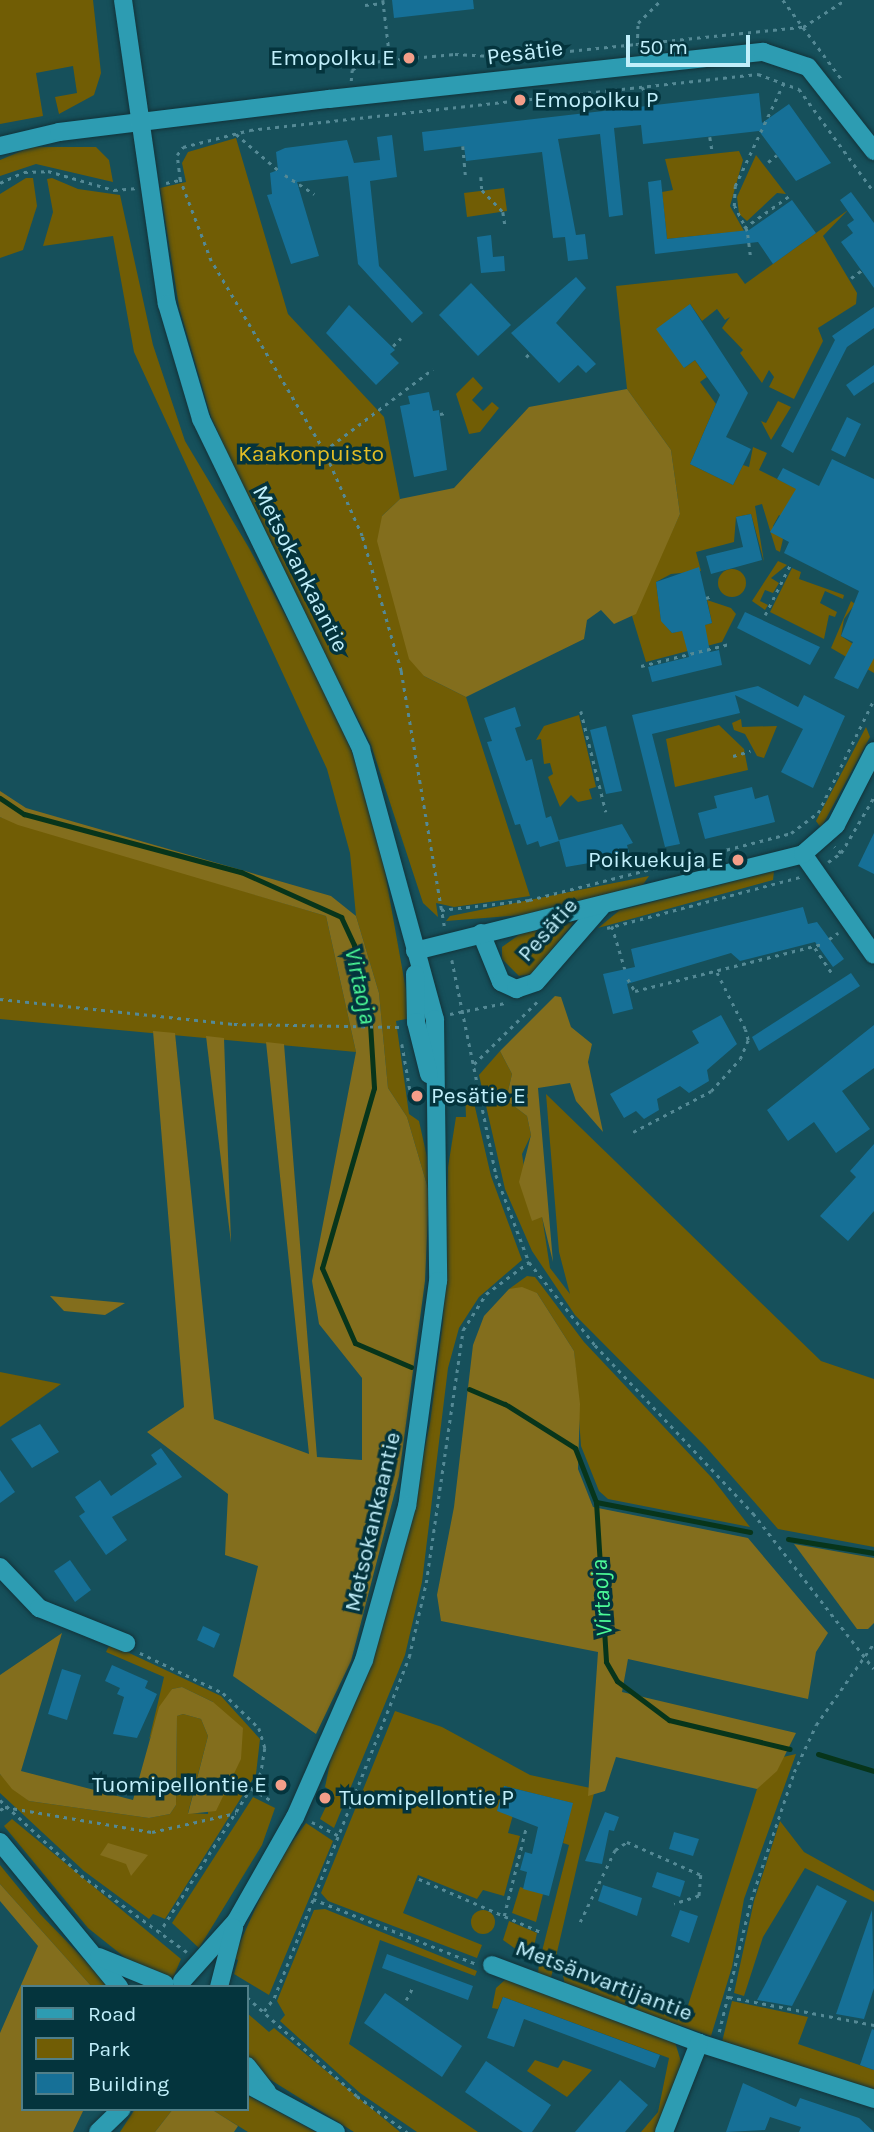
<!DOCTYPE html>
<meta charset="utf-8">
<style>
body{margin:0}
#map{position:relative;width:874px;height:2132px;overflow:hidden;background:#16505b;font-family:Karla,sans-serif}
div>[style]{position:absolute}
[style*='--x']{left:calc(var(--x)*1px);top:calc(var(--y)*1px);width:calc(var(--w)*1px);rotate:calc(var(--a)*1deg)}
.green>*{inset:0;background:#715d05}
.round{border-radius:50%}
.forest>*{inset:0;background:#836e1d}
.stream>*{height:5px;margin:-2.5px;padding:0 2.5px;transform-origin:2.5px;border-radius:2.5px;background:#07351b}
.building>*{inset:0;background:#167097}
.path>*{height:2.5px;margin-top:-1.25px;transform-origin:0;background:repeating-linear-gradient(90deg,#548995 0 3.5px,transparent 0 8.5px)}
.roads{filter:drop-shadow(0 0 2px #12333a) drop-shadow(0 0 2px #12333a)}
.minor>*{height:18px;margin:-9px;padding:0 9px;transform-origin:9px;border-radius:9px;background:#2d9cb2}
.tertiary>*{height:18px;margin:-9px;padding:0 9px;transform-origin:9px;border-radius:9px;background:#2d9cb2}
.dots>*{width:19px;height:19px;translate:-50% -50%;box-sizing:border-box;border:4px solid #04343d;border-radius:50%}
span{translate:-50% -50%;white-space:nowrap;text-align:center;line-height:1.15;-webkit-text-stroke:7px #04343d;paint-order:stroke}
.street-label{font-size:23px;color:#c1effb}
.poi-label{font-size:23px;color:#c1effb}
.right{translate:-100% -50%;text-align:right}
.left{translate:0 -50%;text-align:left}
.park-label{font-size:23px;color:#e1bd25}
.water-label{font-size:24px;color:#4cfb98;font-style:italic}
.legend{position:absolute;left:21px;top:1985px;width:228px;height:126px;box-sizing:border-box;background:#04343d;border:2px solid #507f89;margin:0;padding:9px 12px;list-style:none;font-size:21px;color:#c1effb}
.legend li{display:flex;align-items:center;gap:14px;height:35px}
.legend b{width:35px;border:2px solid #507f89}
.scale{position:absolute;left:626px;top:35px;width:124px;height:32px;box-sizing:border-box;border:4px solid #c1effb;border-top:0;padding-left:9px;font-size:21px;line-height:24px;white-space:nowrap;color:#c1effb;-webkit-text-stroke:5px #04343d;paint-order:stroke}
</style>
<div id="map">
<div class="green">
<i style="clip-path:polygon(0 0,93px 0,101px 73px,94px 95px,59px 114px,55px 97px,77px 93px,73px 66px,36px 73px,43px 116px,0 124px)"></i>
<i style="clip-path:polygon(236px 138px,288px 314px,384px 417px,400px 499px,382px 516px,424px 676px,466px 697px,530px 896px,454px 907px,436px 903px,438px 917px,423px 903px,371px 745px,264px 537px,211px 417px,179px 307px,160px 188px,186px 182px,182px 163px,188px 152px)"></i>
<i style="clip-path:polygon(31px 147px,96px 147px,109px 160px,113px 182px,36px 164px,0 176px,0 160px)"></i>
<i style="clip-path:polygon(739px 151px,743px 160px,730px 206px,744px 231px,667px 239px,662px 192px,673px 190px,665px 159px)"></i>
<i style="clip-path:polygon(756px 155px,786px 194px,777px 193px,747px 221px,739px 214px,737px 197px)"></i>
<i style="clip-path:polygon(26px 178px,33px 178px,37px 206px,23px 250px,0 258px,0 194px)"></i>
<i style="clip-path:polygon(52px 178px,78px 189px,120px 195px,153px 345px,185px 441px,249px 548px,329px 696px,352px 752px,381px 850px,411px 1018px,396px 1021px,409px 1114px,419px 1121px,427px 1157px,429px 1192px,407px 1117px,388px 1088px,379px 993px,356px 916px,350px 853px,327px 769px,134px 352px,113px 236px,43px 246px,53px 212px,47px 179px)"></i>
<i style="clip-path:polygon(504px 188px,507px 211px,467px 217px,464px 193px)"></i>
<i style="clip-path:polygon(848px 210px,823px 236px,857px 293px,856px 304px,818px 328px,823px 341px,794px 399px,769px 387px,774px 377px,769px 370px,762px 383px,740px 353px,743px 350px,722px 328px,730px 317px,725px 320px,717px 309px,702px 321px,690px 304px,684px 368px,695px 360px,707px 377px,700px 382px,716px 404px,690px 464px,733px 485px,743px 465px,749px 467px,753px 447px,767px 453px,759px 470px,874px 527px,845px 585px,847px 571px,779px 515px,773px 526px,783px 539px,780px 552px,776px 550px,762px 504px,755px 506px,764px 562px,751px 514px,736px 517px,734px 542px,696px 552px,701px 571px,671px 574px,656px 582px,661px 620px,672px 633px,712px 623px,707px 600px,731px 608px,736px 614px,722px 642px,646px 662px,632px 616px,680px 514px,671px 450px,627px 389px,616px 286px,737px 273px,745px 284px)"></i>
<i style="clip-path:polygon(473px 377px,483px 388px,472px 400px,483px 411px,492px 402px,499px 408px,480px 432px,469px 434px,456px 394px)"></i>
<i style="clip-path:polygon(778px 401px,791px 407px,771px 440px,761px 421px,766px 423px)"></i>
<i style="clip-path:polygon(778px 561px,787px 565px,771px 578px,779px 583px,773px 593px,765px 590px,760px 601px,768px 605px,765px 610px,752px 601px)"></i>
<i style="clip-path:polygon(792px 568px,801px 572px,799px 579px,844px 595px,843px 599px,825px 591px,820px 603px,837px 612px,835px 617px,829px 615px,824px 639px,770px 612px)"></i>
<i class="round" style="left:718px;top:569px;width:28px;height:28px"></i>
<i style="clip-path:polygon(851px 601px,855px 604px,844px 619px,841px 636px,874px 658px,874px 673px,831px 648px)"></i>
<i style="clip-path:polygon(579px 715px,596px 787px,589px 789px,592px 799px,578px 802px,571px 795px,560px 807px,548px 777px,553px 774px,550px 763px,544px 764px,541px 739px,536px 740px,544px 726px)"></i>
<i style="clip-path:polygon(741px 719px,742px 727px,777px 726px,764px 758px,757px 756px,745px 734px,734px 730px,732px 723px)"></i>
<i style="clip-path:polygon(719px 725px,744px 749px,748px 770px,675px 787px,666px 739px)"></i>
<i style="clip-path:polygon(866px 727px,870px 737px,821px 828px,816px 821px)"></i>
<i style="clip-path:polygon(0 817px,326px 916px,356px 1052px,0 1019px)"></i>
<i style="clip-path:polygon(774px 871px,773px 880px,598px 928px,620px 910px)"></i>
<i style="clip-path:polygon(649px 876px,642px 886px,523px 915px,446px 921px,450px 916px)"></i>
<i style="clip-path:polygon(575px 921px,532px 974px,519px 976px,502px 959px,502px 947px,520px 934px)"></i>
<i style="clip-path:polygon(500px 1051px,512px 1074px,506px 1100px,527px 1116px,531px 1135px,522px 1154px,532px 1220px,542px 1216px,550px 1268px,570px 1294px,559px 1252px,546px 1094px,821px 1361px,874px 1379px,874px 1547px,778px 1529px,705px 1446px,575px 1315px,532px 1251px,505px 1189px,479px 1075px)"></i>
<i style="clip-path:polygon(471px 1090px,491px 1176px,522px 1260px,479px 1297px,459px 1328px,448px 1368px,422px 1582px,405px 1655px,334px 1828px,320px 1819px,333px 1792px,325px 1787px,333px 1748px,413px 1504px,430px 1423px,443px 1321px,448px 1167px,456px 1117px,466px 1117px,465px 1092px)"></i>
<i style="clip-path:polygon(527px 1276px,535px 1277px,584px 1342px,712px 1478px,750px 1527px,608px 1499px,599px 1491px,581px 1446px,574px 1351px,537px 1293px,509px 1289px)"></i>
<i style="clip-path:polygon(0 1372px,61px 1384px,0 1427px)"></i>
<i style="clip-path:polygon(110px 1644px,221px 1696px,260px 1739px,256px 1774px,165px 1919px,153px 1914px,149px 1919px,84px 1871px,0 1793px,0 1774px,29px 1801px,149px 1818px,170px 1814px,176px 1805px,177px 1716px,183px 1714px,201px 1719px,208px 1736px,188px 1813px,208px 1814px,213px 1702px,182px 1687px,172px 1689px,149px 1740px,164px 1677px,106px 1652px)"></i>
<i style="clip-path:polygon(395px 1711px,442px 1727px,530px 1775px,595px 1789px,551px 1978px,538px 1974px,539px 1963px,569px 1845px,563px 1843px,572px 1803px,504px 1786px,498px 1811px,513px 1815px,508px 1833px,520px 1836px,504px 1896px,483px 1890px,477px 1899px,418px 1875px,403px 1913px,482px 1945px,477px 1958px,328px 1901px,321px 1893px)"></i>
<i style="clip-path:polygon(796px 1754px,744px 1899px,732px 1967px,711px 2036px,565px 1986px,563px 1975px,683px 2021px,757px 1789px,783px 1757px)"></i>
<i style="clip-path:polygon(253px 1797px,275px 1808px,262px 1845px,199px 1948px,172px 1923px)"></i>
<i style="clip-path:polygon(12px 1819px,181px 1959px,173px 1978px,143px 1972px,88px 1928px,4px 1826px)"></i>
<i style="clip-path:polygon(780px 1821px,804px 1852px,874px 1891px,874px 1902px,805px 1868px,763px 1937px,744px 1996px,734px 1993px,754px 1901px)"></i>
<i style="clip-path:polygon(306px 1823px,333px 1841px,269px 1995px,234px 1974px,238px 1960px,233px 1958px,274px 1867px)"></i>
<i style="clip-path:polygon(0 1865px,40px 1914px,111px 1987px,92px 1987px,0 1884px)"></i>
<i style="clip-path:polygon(520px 1887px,543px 1894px,536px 1922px,512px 1913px)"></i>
<i style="clip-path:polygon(325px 1909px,477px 1971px,475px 1976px,380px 1940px,349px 2044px,478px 2132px,417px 2132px,360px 2093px,280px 2021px,285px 2015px,277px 2001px,314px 1910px)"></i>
<i class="round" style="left:471px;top:1910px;width:24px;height:24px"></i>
<i style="clip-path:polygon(509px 1921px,537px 1933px,531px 1960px,503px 1940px)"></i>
<i style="clip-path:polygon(506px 1979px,675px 2042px,682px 2065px,655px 2132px,641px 2132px,658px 2112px,669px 2058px,503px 1997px,498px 2009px,492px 2008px,496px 1988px)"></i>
<i style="clip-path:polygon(732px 2001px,808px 2017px,798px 2044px,874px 2070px,874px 2091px,722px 2042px)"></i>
<i style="clip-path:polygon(247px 2013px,269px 2032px,274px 2028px,400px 2132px,354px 2132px,247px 2065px)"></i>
<i style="clip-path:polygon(535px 2060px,558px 2068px,563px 2060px,592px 2070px,567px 2097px,527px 2071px)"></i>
<i style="clip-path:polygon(247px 2095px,316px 2132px,248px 2132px,211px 2109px,247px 2109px)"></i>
<i style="clip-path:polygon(135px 2109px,173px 2109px,155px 2132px,120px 2132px)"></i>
</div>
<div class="forest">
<i style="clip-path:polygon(627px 389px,671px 450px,680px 514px,636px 614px,614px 624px,601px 610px,587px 620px,584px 639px,466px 697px,424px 676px,409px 659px,377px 541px,382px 516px,400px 499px,454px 488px,529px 407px)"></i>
<i style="clip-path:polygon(0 791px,26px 808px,331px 896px,356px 916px,379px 993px,388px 1088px,407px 1117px,429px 1192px,425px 1281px,399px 1476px,351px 1661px,316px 1734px,233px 1676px,258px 1566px,225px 1555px,228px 1494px,147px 1432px,184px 1407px,153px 1031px,175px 1033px,214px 1419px,309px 1454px,266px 1042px,284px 1044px,317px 1457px,362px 1460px,362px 1378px,319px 1324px,312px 1281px,356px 1052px,326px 916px,18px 825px,0 817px)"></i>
<i style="clip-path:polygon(555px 996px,561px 997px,571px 1027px,592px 1044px,588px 1062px,603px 1132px,576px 1101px,570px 1083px,538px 1088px,553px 1262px,542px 1217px,532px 1221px,519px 1182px,531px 1135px,527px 1116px,506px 1100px,512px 1074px,500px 1051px)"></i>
<i style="clip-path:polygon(206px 1036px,224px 1038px,231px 1243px)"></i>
<i style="clip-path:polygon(522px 1287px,537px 1293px,574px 1351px,580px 1404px,578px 1469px,593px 1507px,748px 1538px,828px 1633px,816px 1652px,808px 1699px,628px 1659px,622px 1692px,796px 1733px,777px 1771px,757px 1789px,616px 1757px,605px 1791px,588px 1796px,598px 1652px,441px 1621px,437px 1595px,454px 1507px,473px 1345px,484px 1316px,509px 1289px)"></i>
<i style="clip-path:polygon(50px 1296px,125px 1303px,105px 1315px,64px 1311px)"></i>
<i style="clip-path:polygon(794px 1544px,874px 1558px,874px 1623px,868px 1629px,857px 1629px)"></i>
<i style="clip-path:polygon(62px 1633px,21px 1771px,133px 1800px,159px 1707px,172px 1689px,182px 1687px,213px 1702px,243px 1728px,241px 1759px,216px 1811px,188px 1814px,208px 1736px,201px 1719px,183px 1714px,177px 1716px,176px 1805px,170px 1814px,149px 1818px,29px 1801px,12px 1789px,0 1774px,0 1675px)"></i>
<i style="clip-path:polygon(108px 1843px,148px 1855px,131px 1876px,126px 1864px,100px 1855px)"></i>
<i style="clip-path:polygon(0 1884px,92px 1987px,23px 1987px,23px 2109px,84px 2109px,73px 2132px,0 2132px,0 2033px,38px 1946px,0 1901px)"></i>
<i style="clip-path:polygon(173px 2109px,211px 2109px,238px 2126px,234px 2132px,155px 2132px)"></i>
</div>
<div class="stream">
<i style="--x:0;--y:798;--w:29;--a:34"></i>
<i style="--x:24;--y:814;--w:225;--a:15"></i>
<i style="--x:241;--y:872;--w:110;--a:24.2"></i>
<i style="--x:341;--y:917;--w:31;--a:65"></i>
<i style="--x:354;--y:945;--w:81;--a:78.6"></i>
<i style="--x:370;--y:1024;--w:64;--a:86.4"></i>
<i style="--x:374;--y:1088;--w:187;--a:106.1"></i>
<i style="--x:322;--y:1268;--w:82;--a:66.3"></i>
<i style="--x:355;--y:1343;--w:61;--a:23.2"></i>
<i style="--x:469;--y:1389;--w:39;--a:23"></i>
<i style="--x:505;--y:1404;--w:83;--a:32.2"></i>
<i style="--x:575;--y:1448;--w:58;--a:68.7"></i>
<i style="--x:596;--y:1502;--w:160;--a:86.4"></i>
<i style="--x:606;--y:1662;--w:22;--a:60"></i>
<i style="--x:617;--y:1681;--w:65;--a:36.9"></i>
<i style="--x:669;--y:1720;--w:124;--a:13.5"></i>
<i style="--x:596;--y:1502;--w:157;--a:11"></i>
<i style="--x:788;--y:1539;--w:87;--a:9.2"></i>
<i style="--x:818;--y:1754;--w:59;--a:16.9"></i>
</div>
<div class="building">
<i style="clip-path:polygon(392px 0,473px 0,474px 9px,394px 18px)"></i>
<i style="clip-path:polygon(759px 93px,762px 123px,789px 104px,831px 163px,796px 181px,759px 131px,643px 144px,641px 125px,614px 128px,623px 215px,609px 217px,600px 134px,558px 139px,576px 235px,585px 234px,588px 259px,568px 261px,565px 237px,553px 238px,542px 152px,466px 161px,464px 146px,424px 151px,422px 132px)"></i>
<i style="clip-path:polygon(392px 135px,397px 177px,370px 181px,379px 266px,423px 313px,412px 323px,358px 264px,348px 176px,297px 182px,319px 256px,291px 264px,267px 195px,272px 194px,270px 173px,278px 170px,276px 152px,285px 148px,347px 140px,354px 163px,380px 160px,377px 137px)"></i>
<i style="clip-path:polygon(661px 180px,667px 239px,749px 230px,792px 200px,816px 233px,773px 264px,758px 242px,655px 254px,648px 182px)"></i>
<i style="clip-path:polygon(851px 192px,874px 223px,874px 288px,841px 242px,853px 233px,847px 225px,854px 220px,840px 200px)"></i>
<i style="clip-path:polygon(491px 235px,493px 257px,504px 256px,505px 271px,481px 273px,477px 237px)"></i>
<i style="clip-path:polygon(576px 277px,586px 288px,556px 323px,596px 364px,586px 373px,578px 365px,559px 383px,511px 333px)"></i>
<i style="clip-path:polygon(471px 283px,511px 325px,478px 356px,439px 315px)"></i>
<i style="clip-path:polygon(690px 304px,748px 393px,726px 437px,751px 449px,733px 485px,690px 464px,720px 395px,695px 360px,684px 368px,656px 329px)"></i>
<i style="clip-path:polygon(349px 305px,395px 350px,390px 354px,399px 363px,376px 385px,326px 333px)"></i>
<i style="clip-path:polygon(874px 307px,874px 328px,847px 347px,793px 453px,781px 446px,835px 340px,832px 336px)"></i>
<i style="clip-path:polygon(874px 365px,874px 382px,854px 396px,846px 385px)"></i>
<i style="clip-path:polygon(429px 392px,433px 411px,439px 410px,447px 470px,414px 477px,400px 406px,410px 404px,408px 396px)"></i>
<i style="clip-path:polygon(847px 417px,861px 424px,845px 457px,831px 450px)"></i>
<i style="clip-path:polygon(832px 459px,874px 479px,874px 658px,858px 689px,834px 678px,853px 642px,841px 636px,859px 591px,784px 553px,789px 542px,770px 532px,796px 489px,777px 479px,783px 468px,819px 486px)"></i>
<i style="clip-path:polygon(751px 514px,762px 560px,711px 574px,706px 556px,743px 547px,736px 517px)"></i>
<i style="clip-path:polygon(699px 567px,712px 623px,705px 625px,710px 652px,719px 650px,722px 665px,652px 682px,648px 667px,689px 657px,682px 631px,672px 633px,661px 621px,656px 582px)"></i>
<i style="clip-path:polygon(745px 612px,820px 647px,810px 665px,737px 628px)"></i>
<i style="clip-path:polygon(758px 686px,798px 707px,804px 695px,845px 716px,813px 788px,781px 772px,803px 729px,735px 695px,740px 713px,652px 734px,680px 844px,665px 847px,632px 715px)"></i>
<i style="clip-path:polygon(515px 707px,521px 726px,515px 728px,526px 761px,532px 759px,546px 818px,551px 816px,559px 841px,540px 847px,538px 841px,527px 845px,520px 824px,515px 825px,487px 742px,492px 741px,484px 718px)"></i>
<i style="clip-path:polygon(606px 726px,622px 791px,606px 794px,590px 730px)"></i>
<i style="clip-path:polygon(752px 787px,755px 799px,768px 795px,775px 822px,705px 839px,698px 813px,717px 808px,714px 796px)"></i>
<i style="clip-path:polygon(622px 824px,633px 843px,627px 845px,630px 856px,566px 867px,559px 840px)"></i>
<i style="clip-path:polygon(874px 833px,874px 874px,858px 866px)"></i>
<i style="clip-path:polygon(803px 907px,808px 924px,817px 922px,844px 959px,833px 967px,815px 942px,740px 961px,731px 953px,627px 984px,633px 1009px,613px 1014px,603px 974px,635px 967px,631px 949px)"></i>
<i style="clip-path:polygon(851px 973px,860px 986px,759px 1051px,752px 1037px)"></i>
<i style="clip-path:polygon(721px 1015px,737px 1044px,707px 1070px,709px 1081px,689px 1093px,680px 1086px,657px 1099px,659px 1110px,644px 1119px,636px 1111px,624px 1118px,610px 1094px,699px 1043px,692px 1031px)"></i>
<i style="clip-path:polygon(874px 1025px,874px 1068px,842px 1091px,870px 1129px,836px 1153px,814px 1122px,788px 1141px,767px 1110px)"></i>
<i style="clip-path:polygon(874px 1144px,874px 1211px,848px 1241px,820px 1216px,856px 1177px,850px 1171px)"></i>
<i style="clip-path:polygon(40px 1424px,59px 1452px,32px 1468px,11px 1439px)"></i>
<i style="clip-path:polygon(161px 1448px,182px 1477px,112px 1517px,127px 1540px,106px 1555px,79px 1516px,85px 1512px,75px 1497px,100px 1480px,111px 1496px,157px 1464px,151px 1455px)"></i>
<i style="clip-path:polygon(0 1470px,15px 1492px,0 1503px)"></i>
<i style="clip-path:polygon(70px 1560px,91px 1590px,75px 1602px,54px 1571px)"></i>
<i style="clip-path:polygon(203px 1626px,220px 1634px,214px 1648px,197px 1640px)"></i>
<i style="clip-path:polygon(112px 1665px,148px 1681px,145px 1688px,157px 1694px,137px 1738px,113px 1734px,124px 1697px,117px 1694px,120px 1688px,105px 1681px)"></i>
<i style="clip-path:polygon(62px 1669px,81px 1675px,67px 1720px,48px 1714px)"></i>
<i style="clip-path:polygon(504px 1786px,573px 1803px,549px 1896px,523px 1889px,527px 1872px,520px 1870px,525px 1852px,532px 1854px,538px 1827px,497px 1811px)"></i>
<i style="clip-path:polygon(605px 1812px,619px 1817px,614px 1831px,609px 1830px,602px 1864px,585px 1861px)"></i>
<i style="clip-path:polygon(674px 1832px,699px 1839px,693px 1856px,669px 1849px)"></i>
<i style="clip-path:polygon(657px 1872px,685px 1881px,680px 1897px,652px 1887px)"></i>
<i style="clip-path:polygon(603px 1885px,642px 1898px,637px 1916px,598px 1901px)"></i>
<i style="clip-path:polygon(817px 1885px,847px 1901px,792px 2006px,757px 2000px)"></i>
<i style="clip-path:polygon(680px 1910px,698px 1916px,689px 1943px,671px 1936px)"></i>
<i style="clip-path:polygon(872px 1910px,874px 1988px,864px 2019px,836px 2014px)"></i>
<i style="clip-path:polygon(387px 1954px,473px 1986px,468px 2000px,382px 1968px)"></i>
<i style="clip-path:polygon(385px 1993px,462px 2046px,442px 2077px,364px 2023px)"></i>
<i style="clip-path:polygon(503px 1997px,660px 2055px,655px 2068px,524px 2019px,514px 2047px,487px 2038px)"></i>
<i style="clip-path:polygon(872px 2029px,874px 2030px,874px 2070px,860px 2065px)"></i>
<i style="clip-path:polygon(486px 2061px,551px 2105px,532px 2132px,523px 2132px,465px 2092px)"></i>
<i style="clip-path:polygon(620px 2080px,648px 2105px,625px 2132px,575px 2132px)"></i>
<i style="clip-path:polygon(743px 2083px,796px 2107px,800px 2098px,859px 2118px,874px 2132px,799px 2132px,801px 2127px,770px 2117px,765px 2130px,726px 2132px)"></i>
</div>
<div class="path">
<i style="--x:383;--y:0;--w:59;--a:83.2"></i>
<i style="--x:783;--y:0;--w:101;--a:53.5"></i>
<i style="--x:365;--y:5;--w:19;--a:-6"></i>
<i style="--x:637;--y:46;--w:23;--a:-88"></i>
<i style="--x:638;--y:23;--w:33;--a:-45"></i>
<i style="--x:351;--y:81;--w:11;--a:-85"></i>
<i style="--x:352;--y:70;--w:10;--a:-37"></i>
<i style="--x:360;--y:64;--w:30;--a:-8"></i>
<i style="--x:390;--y:60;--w:65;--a:-5.3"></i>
<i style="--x:455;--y:54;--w:56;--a:3.1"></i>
<i style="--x:511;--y:57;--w:294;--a:-5.9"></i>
<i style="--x:803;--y:27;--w:50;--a:-32.7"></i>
<i style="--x:642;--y:87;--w:14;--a:56"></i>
<i style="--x:236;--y:134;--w:55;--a:40.6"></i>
<i style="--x:710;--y:137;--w:12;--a:81"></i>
<i style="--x:463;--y:146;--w:33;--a:85"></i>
<i style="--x:768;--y:162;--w:11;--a:-38"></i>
<i style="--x:285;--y:175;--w:35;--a:33"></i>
<i style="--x:481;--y:177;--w:13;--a:86"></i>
<i style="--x:482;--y:190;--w:30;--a:46"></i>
<i style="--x:503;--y:212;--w:12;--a:81"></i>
<i style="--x:0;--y:183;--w:26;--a:-25"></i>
<i style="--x:24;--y:172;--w:24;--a:-2"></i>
<i style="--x:48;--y:171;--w:69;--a:16.1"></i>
<i style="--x:114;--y:190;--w:21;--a:-5"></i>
<i style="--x:166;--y:183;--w:14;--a:-12"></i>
<i style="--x:744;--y:228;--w:59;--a:-35.3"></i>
<i style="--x:750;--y:255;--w:24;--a:-97"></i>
<i style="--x:747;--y:231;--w:28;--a:-117"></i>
<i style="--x:734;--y:206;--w:20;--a:-87"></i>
<i style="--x:735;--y:186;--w:117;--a:-64.7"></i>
<i style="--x:851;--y:278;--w:14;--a:-36"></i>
<i style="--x:393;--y:346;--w:11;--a:-45"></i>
<i style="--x:526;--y:357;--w:6;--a:-45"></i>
<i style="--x:440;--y:414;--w:6;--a:-9"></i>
<i style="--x:324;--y:451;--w:136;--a:-37"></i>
<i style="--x:706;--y:598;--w:6;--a:-18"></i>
<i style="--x:765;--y:615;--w:58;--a:-63.4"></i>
<i style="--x:641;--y:666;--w:91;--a:-14"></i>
<i style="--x:581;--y:711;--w:104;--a:76.1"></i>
<i style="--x:733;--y:756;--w:18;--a:-16"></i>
<i style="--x:841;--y:853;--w:65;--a:-59.5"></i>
<i style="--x:828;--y:862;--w:16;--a:-35"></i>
<i style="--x:841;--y:853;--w:9;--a:-139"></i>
<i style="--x:441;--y:910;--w:89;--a:-6.5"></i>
<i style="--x:529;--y:900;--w:270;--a:-14.3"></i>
<i style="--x:791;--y:833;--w:34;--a:-37"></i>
<i style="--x:818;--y:813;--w:127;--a:-63.8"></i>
<i style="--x:444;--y:926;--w:259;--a:-99.6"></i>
<i style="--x:401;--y:671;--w:141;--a:-106.1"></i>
<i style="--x:362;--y:536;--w:93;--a:-114.1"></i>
<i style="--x:324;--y:451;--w:221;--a:-120.7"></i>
<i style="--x:211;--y:261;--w:87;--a:-110.9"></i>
<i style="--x:180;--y:180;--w:25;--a:-97"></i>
<i style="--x:177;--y:155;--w:10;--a:-53"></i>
<i style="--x:183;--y:147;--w:69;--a:-14.2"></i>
<i style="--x:250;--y:130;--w:511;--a:-6.29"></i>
<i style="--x:758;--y:74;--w:44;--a:20.1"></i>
<i style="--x:799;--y:89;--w:127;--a:53.9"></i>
<i style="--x:612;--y:926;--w:45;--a:73.2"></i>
<i style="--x:607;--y:928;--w:200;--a:-14.8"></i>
<i style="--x:829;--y:939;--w:11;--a:-34"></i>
<i style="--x:815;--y:948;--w:32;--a:56"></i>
<i style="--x:452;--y:960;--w:219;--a:78.4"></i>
<i style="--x:496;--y:1175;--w:93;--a:69.2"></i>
<i style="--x:529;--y:1262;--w:106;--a:51.5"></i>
<i style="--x:595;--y:1345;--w:231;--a:46.8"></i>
<i style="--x:753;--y:1513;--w:197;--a:52.2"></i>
<i style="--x:628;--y:979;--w:14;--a:60"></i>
<i style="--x:635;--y:991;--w:193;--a:-14.1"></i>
<i style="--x:0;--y:999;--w:235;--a:6.1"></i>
<i style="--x:234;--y:1024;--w:166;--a:1"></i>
<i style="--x:450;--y:1014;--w:56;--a:-11.3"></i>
<i style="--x:402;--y:1044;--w:47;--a:80.1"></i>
<i style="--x:410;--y:1090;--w:9;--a:41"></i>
<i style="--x:474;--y:1064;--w:91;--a:-44.6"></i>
<i style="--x:633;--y:1132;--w:88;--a:-27.7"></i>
<i style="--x:711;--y:1091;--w:43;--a:-47.8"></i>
<i style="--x:740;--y:1059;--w:21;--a:-67"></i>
<i style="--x:748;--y:1040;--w:11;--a:-105"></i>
<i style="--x:745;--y:1029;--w:63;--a:-116.6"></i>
<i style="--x:140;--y:1653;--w:92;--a:25.7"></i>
<i style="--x:223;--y:1693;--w:50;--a:44.2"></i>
<i style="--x:259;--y:1728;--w:21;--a:73"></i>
<i style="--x:265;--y:1748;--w:25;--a:99"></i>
<i style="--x:261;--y:1773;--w:188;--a:122.4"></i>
<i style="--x:252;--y:1789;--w:23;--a:31"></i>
<i style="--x:0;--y:1800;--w:110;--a:42.8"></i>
<i style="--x:81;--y:1875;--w:131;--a:36"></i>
<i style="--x:0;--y:1810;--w:6;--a:-31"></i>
<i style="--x:5;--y:1807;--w:149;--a:9.7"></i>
<i style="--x:152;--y:1832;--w:86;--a:-12.7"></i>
<i style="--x:312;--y:1822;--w:31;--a:27"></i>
<i style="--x:419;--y:1879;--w:135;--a:23.5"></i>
<i style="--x:313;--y:1899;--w:175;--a:21.7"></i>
<i style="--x:504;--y:1916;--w:91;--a:-76"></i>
<i style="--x:580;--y:1922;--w:80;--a:-64.1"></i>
<i style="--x:615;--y:1850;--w:14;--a:-34"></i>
<i style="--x:627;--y:1842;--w:81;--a:24"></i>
<i style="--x:701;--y:1875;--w:21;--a:95"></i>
<i style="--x:699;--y:1896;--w:26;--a:162"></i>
<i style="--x:247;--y:1997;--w:148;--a:42"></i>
<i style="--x:357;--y:2096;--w:62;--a:35.8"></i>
<i style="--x:729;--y:1997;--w:148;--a:10.9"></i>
<i style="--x:406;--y:2000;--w:15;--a:-62"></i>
<i style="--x:264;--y:2011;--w:16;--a:-52"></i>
<i style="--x:274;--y:1998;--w:367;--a:-68.4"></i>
<i style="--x:409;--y:1657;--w:76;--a:-77.1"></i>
<i style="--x:426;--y:1583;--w:256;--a:-81.7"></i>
<i style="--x:463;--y:1330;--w:43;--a:-57.4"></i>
<i style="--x:486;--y:1294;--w:54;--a:-36.7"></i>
<i style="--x:719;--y:2032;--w:136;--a:-76.4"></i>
<i style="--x:751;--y:1900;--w:135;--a:-71.4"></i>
<i style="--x:794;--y:1772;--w:52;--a:-64.9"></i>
<i style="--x:816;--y:1725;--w:100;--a:-54.7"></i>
</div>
<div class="roads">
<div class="minor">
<i style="--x:0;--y:146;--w:61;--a:-13.3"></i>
<i style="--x:59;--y:132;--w:272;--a:-7"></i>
<i style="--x:329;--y:99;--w:437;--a:-6.2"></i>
<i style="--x:763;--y:52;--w:47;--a:18.4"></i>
<i style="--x:808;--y:67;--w:107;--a:51.8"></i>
<i style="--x:803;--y:854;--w:123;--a:54.9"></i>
<i style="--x:481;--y:933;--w:53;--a:67.8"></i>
<i style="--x:501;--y:982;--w:17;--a:25"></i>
<i style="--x:516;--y:989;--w:21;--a:-19"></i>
<i style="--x:536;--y:982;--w:101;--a:-49"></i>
<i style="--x:415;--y:951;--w:400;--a:-14"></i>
<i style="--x:803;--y:854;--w:44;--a:-41.3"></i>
<i style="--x:836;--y:825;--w:83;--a:-62.8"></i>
<i style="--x:0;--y:1567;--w:57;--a:46.4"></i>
<i style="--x:39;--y:1608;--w:94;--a:21.9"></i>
<i style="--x:492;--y:1965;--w:221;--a:20.6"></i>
<i style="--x:699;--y:2043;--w:184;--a:17.7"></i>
<i style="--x:664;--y:2132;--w:96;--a:-68.5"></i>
</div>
<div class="tertiary">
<i style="--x:123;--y:0;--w:307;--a:81.8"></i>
<i style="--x:167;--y:304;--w:120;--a:73.5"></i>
<i style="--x:201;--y:419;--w:367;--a:64.1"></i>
<i style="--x:361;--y:749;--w:280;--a:74.7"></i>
<i style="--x:435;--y:1019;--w:262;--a:89.3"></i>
<i style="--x:438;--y:1281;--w:227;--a:97.8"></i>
<i style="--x:407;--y:1506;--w:160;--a:105.6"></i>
<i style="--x:364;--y:1660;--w:171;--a:113.7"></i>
<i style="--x:295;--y:1817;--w:120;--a:119.6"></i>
<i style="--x:236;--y:1921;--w:81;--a:132"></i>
<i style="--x:415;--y:974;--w:48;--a:88.8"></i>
<i style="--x:416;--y:1022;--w:54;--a:76"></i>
<i style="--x:0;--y:1842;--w:188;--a:50.6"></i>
<i style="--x:99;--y:1957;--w:71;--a:22.2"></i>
<i style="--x:219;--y:1987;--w:61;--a:-75.7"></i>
<i style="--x:247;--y:2066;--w:33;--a:52"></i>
<i style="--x:247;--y:2084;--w:101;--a:28.3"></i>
<i style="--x:98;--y:2132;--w:33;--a:-44"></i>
</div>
</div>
<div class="dots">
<i style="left:409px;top:58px;background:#f49e89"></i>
<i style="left:520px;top:100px;background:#f49e89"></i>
<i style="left:738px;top:860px;background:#f49e89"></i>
<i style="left:417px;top:1096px;background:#f49e89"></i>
<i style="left:281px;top:1785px;background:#f49e89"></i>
<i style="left:325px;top:1798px;background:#f49e89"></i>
</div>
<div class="street-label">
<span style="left:525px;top:53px;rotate:-7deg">Pesätie</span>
<span style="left:300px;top:569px;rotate:63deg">Metsokankaantie</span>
<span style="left:548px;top:930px;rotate:-48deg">Pesätie</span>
<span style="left:373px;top:1522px;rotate:-77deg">Metsokankaantie</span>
<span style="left:604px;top:1981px;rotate:21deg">Metsänvartijantie</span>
</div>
<div class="poi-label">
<span class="right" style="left:395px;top:58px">Emopolku E</span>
<span class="left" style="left:534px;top:100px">Emopolku P</span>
<span class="right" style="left:724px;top:860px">Poikuekuja E</span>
<span class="left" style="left:431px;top:1096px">Pesätie E</span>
<span class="right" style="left:267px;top:1785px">Tuomipellontie E</span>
<span class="left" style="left:339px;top:1798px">Tuomipellontie P</span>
</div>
<div class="park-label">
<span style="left:311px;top:454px">Kaakonpuisto</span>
</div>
<div class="water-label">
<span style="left:360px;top:986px;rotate:78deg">Virtaoja</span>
<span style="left:602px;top:1598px;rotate:-94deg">Virtaoja</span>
</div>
<ul class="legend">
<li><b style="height:9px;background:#2d9cb2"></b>Road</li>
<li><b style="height:19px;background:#715d05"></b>Park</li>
<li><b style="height:19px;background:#167097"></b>Building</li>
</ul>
<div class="scale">50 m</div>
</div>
